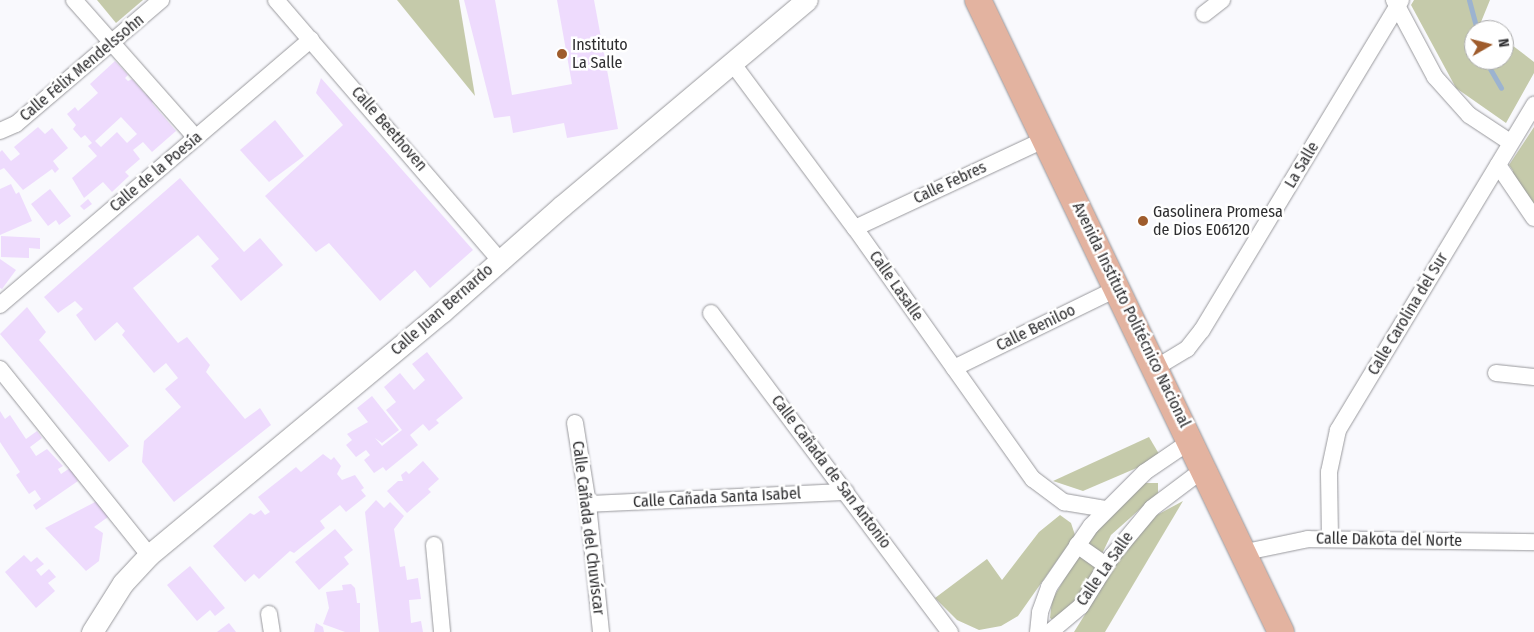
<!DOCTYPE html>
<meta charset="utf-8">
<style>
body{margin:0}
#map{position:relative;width:1534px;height:632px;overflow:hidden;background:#f9f9fd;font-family:"Fira Sans Condensed",sans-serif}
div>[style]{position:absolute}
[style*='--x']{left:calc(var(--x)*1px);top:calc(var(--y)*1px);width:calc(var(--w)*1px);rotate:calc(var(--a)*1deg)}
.green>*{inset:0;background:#c5caaa}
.stream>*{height:5px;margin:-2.5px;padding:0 2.5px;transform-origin:2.5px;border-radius:2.5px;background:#9cb3d0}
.building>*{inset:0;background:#eedbfd}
.roads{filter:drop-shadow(0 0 1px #99999d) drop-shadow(0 0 1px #99999d)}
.minor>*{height:16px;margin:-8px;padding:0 8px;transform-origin:8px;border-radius:8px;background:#fff}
.tertiary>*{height:21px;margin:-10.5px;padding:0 10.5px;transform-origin:10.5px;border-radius:10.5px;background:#fff}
.primary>*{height:26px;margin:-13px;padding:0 13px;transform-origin:13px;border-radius:13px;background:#e3b3a0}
.dots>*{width:14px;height:14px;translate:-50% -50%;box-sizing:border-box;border:2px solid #fff;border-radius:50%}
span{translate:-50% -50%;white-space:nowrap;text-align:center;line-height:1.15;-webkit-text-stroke:5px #fff;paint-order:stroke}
.poi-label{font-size:16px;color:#2e2e30}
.left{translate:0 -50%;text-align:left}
.street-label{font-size:16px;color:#2e2e30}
.north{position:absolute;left:1464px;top:20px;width:50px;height:50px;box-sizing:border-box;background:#fff;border:1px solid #ababac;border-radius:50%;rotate:82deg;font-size:14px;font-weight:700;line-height:20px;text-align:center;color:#2e2e30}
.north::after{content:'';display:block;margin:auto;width:18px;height:22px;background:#9f5c2c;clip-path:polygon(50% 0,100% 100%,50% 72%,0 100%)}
</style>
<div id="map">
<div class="green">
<i style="clip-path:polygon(97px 0,143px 0,116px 23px)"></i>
<i style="clip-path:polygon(397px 0,459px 0,475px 96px)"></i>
<i style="clip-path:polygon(1414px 0,1490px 0,1481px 22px,1492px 30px,1474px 30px,1474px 60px,1504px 60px,1504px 39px,1534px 62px,1534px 73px,1506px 123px,1456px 88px,1411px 5px)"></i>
<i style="clip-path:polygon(1534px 127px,1534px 212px,1511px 179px,1513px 171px,1509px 165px)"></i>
<i style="clip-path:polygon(1149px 437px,1159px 454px,1146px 464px,1083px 491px,1053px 481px)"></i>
<i style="clip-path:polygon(1143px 483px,1158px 483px,1158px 493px,1111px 535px,1090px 579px,1058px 624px,1050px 618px,1052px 600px,1076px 559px,1113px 506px)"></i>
<i style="clip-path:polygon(1183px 501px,1105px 632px,1074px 632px,1142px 523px)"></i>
<i style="clip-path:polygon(1060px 515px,1071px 523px,1075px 535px,1018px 616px,1001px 626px,979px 630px,957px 620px,935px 598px,987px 559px,1002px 580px,1039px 532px)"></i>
</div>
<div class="stream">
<i style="--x:1469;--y:0;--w:31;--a:75"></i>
<i style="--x:1485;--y:60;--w:32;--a:60"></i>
</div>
<div class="building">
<i style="clip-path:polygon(464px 0,495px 0,512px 95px,572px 84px,557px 0,594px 0,618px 129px,567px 138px,564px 123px,513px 133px,510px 116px,494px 118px)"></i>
<i style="clip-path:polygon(evenodd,115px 61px,128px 75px,125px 78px,128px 81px,132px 79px,146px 95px,150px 94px,155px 99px,152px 103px,176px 131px,152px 152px,143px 142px,133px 150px,140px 159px,125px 172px,129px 176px,112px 192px,103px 182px,84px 198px,72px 178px,97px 156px,88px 146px,92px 143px,85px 135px,81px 138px,73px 129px,76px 125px,67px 114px,75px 107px,78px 111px,98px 93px,90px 84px,115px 61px,121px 117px,137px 134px,127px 143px,117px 132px,101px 147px,95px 141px,121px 117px)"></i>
<i style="clip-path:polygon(321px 78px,473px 250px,430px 288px,415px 270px,380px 301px,329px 243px,316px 252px,265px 196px,343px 125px,316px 93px)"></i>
<i style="clip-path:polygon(275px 120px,304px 156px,269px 182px,240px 150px)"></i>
<i style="clip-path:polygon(38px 127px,45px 134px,52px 128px,68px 148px,53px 161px,59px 169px,55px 173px,52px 169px,23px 190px,4px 168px,0 170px,0 152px,2px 150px,11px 161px,20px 154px,14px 147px)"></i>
<i style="clip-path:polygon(180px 178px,244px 252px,260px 238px,283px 265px,241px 301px,211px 266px,219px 259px,198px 235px,133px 288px,178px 343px,187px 337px,210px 365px,206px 372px,245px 419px,260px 408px,271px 425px,174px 502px,142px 462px,144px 441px,181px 407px,165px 389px,178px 378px,166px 363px,154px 373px,122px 335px,125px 331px,117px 322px,95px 341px,76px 315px,83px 309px,75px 301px,58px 313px,44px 297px)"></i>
<i style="clip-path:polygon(11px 184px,16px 194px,19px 192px,32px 221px,0 235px,0 189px)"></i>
<i style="clip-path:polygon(50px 189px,71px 216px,59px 225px,56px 220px,48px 226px,31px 204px)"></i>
<i style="clip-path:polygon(88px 199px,92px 204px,84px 210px,80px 206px)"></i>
<i style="clip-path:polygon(1px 236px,40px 238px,40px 249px,29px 248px,29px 258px,1px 257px)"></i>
<i style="clip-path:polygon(0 259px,16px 270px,2px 289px,0 288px)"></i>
<i style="clip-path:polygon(27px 307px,46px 332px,39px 340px,129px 446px,109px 462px,0 334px)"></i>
<i style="clip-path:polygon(427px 352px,463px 398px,436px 420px,439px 423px,429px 431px,423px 424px,410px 435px,418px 445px,386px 471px,383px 467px,374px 473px,364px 460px,370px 455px,366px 450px,356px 457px,346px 445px,352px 440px,347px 434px,368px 422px,357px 408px,372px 396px,399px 430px,382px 443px,375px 438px,382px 446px,402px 430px,386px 410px,396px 402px,384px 387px,400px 373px,414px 390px,425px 380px,412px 364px)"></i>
<i style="clip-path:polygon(0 411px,5px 419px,10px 415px,26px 439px,37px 431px,42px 438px,30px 447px,36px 456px,47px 449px,63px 466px,58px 469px,61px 474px,70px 468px,78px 481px,36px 510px,33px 505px,41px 499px,35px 490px,29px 494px,16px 475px,20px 472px,0 442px)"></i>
<i style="clip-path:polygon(323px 454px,331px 460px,334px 457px,341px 466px,337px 474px,342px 480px,355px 475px,364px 488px,361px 490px,366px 496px,346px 512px,340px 505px,320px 521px,325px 528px,294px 553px,290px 551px,259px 579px,254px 574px,245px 582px,213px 546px,250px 513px,254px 515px,261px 510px,265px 515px,270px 512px,258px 497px,296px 467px,301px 472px)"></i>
<i style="clip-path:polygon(423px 461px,439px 479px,428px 489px,431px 492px,407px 513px,387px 491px,398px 481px,403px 481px,401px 475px,406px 471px,409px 474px)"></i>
<i style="clip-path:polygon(99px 500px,108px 517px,94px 527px,103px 533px,99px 561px,86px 571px,45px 528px)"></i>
<i style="clip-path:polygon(376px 500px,384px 508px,390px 502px,404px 516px,394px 529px,400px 567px,405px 566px,407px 580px,418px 578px,421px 599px,409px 600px,411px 623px,421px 621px,423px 632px,379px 632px,365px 512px)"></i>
<i style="clip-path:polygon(335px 529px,353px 550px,344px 557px,349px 564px,319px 590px,295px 562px)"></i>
<i style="clip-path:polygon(24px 555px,31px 562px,37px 557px,44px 564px,36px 570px,41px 576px,49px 569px,56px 577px,48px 583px,55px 591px,36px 608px,5px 572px)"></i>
<i style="clip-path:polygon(190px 566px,225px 608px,215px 616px,210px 610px,197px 621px,167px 585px)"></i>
<i style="clip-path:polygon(351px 584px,355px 588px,357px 603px,360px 603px,360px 632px,345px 632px,323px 624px,329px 608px,326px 592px,343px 590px,342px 585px)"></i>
<i style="clip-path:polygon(229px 623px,236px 632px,217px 632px)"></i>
<i style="clip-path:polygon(316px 623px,323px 627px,324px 632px,314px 632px)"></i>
</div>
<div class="roads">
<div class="minor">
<i style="--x:74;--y:0;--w:184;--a:48.5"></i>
<i style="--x:276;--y:0;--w:343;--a:49.3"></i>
<i style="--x:1394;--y:0;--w:87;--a:62"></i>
<i style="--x:1435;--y:77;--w:51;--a:48.2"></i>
<i style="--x:1469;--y:115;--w:49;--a:33.4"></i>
<i style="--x:1204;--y:14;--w:23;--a:-38"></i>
<i style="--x:733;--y:64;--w:204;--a:53.4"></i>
<i style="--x:855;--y:228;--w:308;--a:54.7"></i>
<i style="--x:1033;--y:479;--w:39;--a:37"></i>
<i style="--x:1064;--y:502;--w:43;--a:9.5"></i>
<i style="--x:0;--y:131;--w:17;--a:-24"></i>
<i style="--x:16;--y:124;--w:191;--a:-40.5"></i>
<i style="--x:1498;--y:165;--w:64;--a:55.8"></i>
<i style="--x:855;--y:228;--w:211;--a:-25"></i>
<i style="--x:0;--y:305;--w:409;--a:-40.5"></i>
<i style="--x:711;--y:313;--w:399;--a:53.2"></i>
<i style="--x:1157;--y:367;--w:35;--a:-31"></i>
<i style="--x:1187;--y:349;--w:24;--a:-52"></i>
<i style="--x:1202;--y:330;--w:385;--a:-58.9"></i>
<i style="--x:954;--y:368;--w:182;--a:-26"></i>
<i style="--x:0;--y:369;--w:238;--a:51.3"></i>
<i style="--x:1496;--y:373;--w:38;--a:6"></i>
<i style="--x:575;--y:423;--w:82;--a:80.9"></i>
<i style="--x:588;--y:504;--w:129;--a:84.2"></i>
<i style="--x:588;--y:504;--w:258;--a:-2.7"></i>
<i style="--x:1330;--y:538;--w:66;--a:-90.9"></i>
<i style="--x:1329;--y:472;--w:43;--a:-77.9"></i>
<i style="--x:1338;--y:430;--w:380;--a:-58.9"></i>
<i style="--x:434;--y:545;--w:87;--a:84.7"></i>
<i style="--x:1077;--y:545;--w:35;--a:35"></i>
<i style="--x:1246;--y:552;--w:63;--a:-11.8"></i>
<i style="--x:1308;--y:539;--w:226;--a:0.8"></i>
<i style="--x:269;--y:614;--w:18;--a:81"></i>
<i style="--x:1038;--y:632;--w:20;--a:-84"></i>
<i style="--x:1040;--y:612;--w:27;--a:-70"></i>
<i style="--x:1049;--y:587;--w:74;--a:-55.5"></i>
<i style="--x:1091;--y:526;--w:76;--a:-45"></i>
<i style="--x:1145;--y:472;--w:57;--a:-34.2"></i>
<i style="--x:1050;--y:632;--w:40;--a:-40"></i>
<i style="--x:1081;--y:606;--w:59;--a:-58.2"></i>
<i style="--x:1112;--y:556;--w:62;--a:-50.2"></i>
<i style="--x:1152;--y:508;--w:66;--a:-37"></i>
</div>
<div class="tertiary">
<i style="--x:92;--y:632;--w:58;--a:-57.7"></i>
<i style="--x:123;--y:583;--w:38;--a:-47"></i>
<i style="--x:149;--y:555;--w:381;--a:-39.7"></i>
<i style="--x:442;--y:312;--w:160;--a:-41.5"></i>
<i style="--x:562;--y:206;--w:320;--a:-40.1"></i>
</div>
<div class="primary">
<i style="--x:978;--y:0;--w:701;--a:64.39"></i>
</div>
</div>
<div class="dots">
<i style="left:562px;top:54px;background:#9f5c2c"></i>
<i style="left:1143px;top:221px;background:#9f5c2c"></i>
</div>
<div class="poi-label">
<span class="left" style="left:572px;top:54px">Instituto<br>La Salle</span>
<span class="left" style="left:1153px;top:221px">Gasolinera Promesa<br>de Dios E06120</span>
</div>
<div class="street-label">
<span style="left:82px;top:68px;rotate:-40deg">Calle Félix Mendelssohn</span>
<span style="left:389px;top:129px;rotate:49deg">Calle Beethoven</span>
<span style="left:1302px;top:165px;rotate:-59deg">La Salle</span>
<span style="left:156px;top:172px;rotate:-40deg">Calle de la Poesía</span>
<span style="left:950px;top:183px;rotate:-25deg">Calle Febres</span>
<span style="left:896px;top:286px;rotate:55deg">Calle Lasalle</span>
<span style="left:442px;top:310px;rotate:-41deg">Calle Juan Bernardo</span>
<span style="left:1408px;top:314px;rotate:-59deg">Calle Carolina del Sur</span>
<span style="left:1131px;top:315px;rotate:64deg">Avenida Instituto Politécnico Nacional</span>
<span style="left:1036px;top:328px;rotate:-26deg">Calle Beniloo</span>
<span style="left:831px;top:472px;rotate:53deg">Calle Cañada de San Antonio</span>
<span style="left:717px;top:498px;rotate:-3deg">Calle Cañada Santa Isabel</span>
<span style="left:588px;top:528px;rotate:83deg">Calle Cañada del Chuvíscar</span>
<span style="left:1389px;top:540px;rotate:1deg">Calle Dakota del Norte</span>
<span style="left:1105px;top:569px;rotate:-55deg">Calle La Salle</span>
</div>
<div class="north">N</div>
</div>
